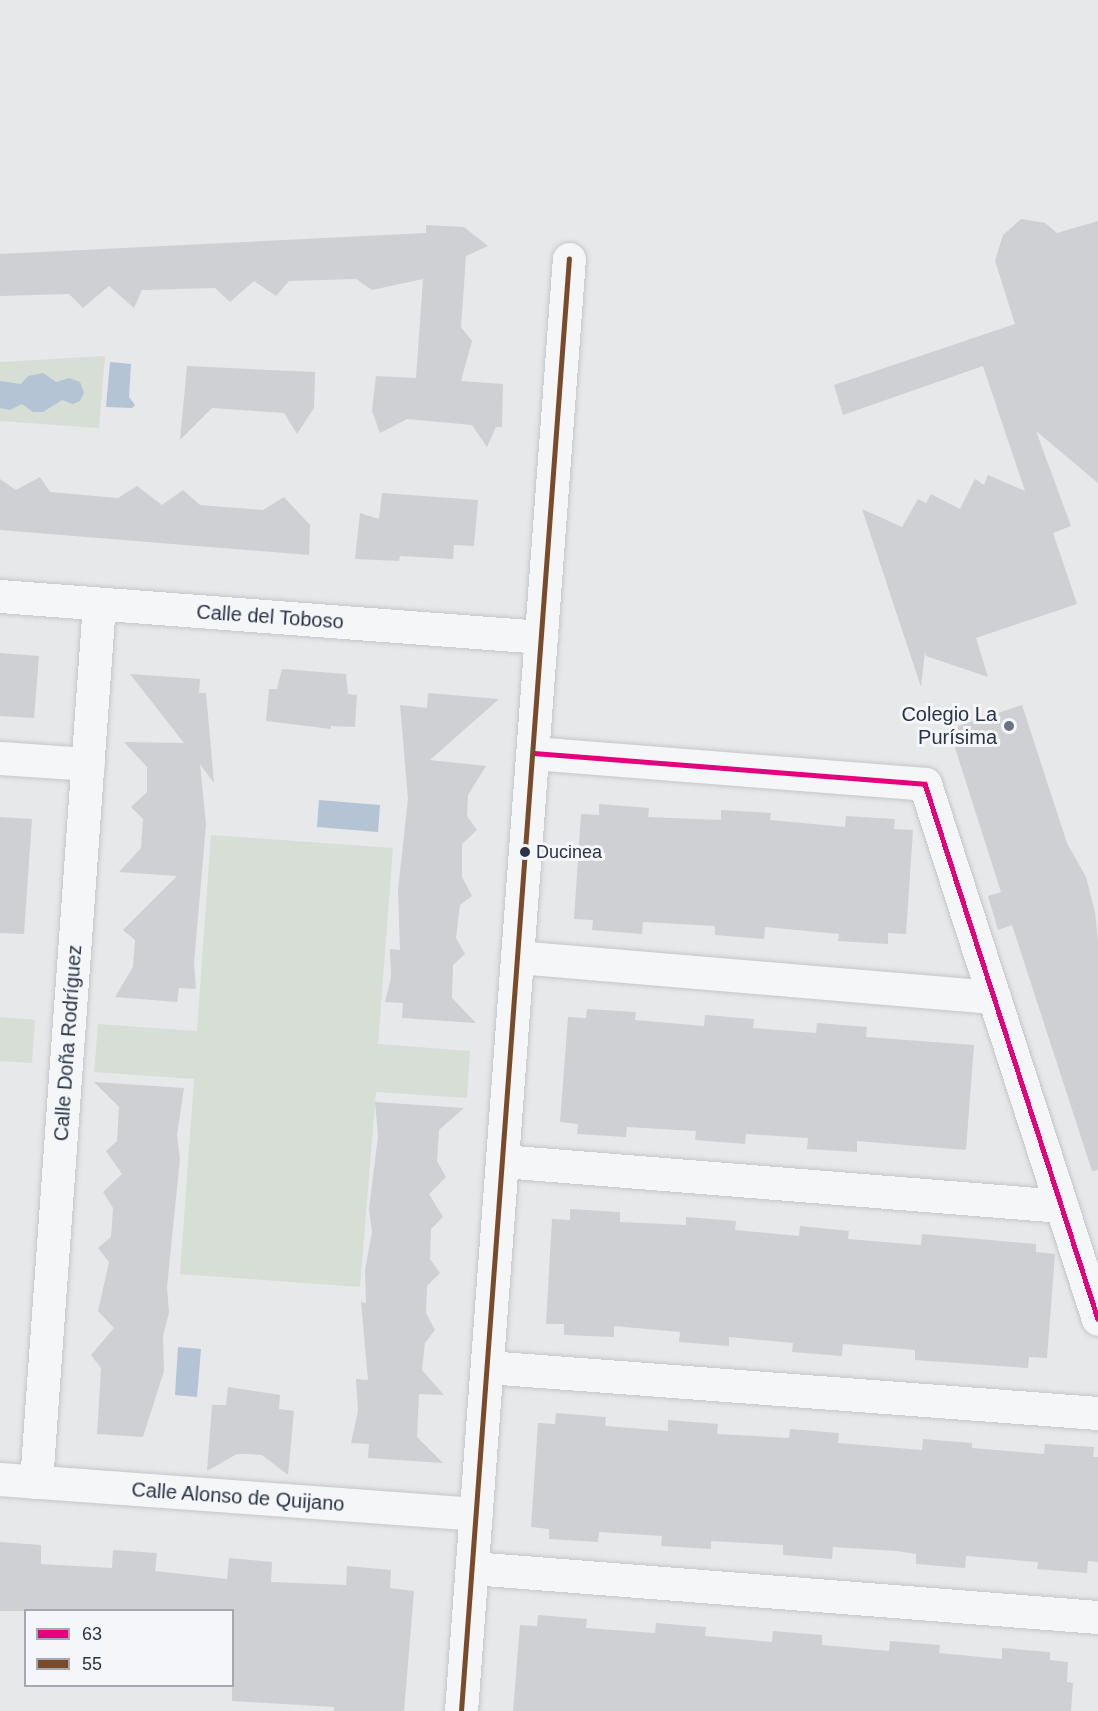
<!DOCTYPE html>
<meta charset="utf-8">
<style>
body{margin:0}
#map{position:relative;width:1098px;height:1711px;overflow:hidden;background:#e6e8ea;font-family:Helvetica,sans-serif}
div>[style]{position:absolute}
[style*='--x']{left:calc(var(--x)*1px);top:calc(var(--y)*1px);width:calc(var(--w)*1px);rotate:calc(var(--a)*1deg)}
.green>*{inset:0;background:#d6ded6}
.water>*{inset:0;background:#b4c4d5}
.building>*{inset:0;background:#ced0d3}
.roads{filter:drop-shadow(0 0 2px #c4c6c8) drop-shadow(0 0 2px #c4c6c8)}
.minor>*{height:33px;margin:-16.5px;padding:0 16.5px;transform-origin:16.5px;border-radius:16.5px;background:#f5f6f7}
.bus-1>*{height:4.5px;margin:-2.25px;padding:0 2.25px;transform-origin:2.25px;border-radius:2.25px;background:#e5007d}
.bus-2>*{height:4.5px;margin:-2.25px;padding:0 2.25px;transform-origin:2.25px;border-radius:2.25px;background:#7a4b2a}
.dots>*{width:16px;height:16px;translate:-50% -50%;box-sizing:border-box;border:3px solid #f4f6f9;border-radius:50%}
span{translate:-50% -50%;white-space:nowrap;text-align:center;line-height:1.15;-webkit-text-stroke:6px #f4f6f9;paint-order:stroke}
.bus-label{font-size:18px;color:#2b3445}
.left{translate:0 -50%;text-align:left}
.street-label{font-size:20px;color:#2b3445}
.poi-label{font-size:20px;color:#2b3445}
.right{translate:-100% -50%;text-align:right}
.legend{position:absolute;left:24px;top:1609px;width:210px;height:78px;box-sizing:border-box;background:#f4f6f9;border:2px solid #a4a8b1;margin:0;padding:8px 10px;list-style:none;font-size:18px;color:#2b3445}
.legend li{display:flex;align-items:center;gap:12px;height:30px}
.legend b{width:30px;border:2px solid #a4a8b1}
</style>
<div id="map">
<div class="green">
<i style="clip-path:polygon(105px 356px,99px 428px,0 421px,0 362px)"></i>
<i style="clip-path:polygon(211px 835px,393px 848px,378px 1044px,470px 1051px,467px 1098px,376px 1092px,360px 1287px,180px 1274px,194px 1079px,94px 1072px,98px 1024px,197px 1031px)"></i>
<i style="clip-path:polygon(0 1017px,35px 1020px,32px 1063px,0 1061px)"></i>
</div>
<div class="water">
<i style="clip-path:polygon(110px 362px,131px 364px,129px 397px,135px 405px,132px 408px,106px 407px)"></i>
<i style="clip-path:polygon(43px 373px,56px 382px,69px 378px,80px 382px,84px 393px,80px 401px,73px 404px,62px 400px,43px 412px,33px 412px,22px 404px,10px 410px,0 408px,0 381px,21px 384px,28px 376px)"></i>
<i style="clip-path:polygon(319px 800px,380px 805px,378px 832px,317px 827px)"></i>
<i style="clip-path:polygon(178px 1347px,201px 1349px,197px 1397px,175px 1395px)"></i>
</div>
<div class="building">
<i style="clip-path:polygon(1021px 219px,1045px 223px,1057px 233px,1098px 221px,1098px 483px,1036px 431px,1071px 526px,1053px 533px,1077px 604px,976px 638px,988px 677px,926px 656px,925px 651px,921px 687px,862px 509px,902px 527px,918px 499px,926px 503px,931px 494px,960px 509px,975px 479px,984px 485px,988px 475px,1025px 491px,983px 366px,843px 415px,834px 385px,1015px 324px,995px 261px,1003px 235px)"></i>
<i style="clip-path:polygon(426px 225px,464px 227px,488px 246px,466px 256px,461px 327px,472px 341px,461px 381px,503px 384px,502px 427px,496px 427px,487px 447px,472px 425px,407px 419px,380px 433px,372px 411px,376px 376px,416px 378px,423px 279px,372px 290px,356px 279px,289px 281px,276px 296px,254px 281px,230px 302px,215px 288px,142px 290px,134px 308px,109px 286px,83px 308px,69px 294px,0 296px,0 254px,426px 233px)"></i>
<i style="clip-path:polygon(187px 366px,315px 372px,314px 408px,297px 434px,284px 413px,212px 408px,180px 440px)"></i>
<i style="clip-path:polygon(40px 477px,50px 492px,118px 498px,137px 486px,162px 505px,183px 490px,200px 505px,263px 510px,284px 497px,310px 525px,309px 555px,0 530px,0 479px,16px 490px)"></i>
<i style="clip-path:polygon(382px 493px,478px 500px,474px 546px,454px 545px,453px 559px,400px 556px,399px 561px,355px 559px,360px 513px,379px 519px)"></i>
<i style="clip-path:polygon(0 653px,39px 656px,34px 718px,0 716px)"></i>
<i style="clip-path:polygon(282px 669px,346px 674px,348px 694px,357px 695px,355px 727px,331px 726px,331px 729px,266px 721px,269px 689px,277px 689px)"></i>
<i style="clip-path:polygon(130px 674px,200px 679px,199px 693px,206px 693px,214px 783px,200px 764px,206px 825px,194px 963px,196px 989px,179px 988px,177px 1002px,115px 997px,133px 967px,135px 940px,123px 930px,177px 876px,119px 872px,141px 848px,143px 819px,131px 807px,147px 792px,147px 767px,124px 742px,184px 743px)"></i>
<i style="clip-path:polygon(428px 693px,499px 699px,430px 760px,486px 766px,468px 795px,467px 816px,477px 830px,462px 844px,462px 877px,472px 896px,460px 905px,456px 938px,465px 954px,453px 965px,452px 998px,476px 1023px,402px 1018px,403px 1003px,385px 1002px,391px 977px,390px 949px,400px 950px,398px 890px,408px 799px,400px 705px,427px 708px)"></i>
<i style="clip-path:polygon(1022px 705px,1067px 843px,1086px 877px,1095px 912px,1098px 939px,1098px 1170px,1092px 1171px,1012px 925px,998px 930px,988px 896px,1001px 892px,949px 729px)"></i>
<i style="clip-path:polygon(599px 804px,649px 808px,648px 817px,721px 820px,721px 810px,771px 813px,770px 820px,845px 827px,846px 816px,895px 819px,894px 829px,913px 830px,906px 934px,888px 933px,888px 944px,838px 941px,839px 934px,765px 927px,764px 939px,715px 935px,715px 926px,643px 922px,642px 934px,592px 930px,593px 920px,574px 919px,581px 814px,599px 815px)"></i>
<i style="clip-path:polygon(0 817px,32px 819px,24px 934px,0 933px)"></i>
<i style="clip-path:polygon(587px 1009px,636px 1012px,635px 1020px,704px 1026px,705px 1015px,754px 1019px,753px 1028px,816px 1033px,817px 1023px,867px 1027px,866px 1037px,974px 1045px,966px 1150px,857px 1141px,857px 1152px,807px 1149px,808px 1138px,746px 1134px,745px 1144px,695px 1140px,696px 1131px,627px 1127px,626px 1137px,577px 1134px,578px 1124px,560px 1122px,568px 1017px,586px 1018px)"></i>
<i style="clip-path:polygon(94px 1082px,184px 1088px,177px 1135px,180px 1159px,167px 1287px,169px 1313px,163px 1336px,164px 1371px,143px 1437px,97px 1434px,101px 1368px,91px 1355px,114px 1328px,98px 1311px,109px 1262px,98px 1248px,111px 1237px,113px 1208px,103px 1192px,122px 1174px,106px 1151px,117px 1141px,119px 1107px)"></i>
<i style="clip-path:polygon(375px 1102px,464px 1108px,439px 1130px,437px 1161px,446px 1177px,429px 1194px,443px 1217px,431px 1229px,430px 1259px,440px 1273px,427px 1286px,426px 1313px,435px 1330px,425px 1343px,422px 1370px,444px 1395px,419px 1394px,417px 1437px,443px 1463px,368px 1458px,369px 1444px,351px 1443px,358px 1411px,356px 1379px,368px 1380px,361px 1302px,366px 1303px,365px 1270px,372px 1232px,369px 1209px,378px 1136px)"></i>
<i style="clip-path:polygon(570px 1209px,620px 1212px,620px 1222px,686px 1225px,686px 1217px,736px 1221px,735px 1230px,799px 1236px,800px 1226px,849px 1231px,848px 1239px,921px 1245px,922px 1234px,1036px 1244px,1036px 1252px,1055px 1254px,1047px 1358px,1029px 1357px,1028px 1368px,915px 1360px,915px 1350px,843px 1344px,842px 1356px,792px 1352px,793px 1343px,729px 1337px,729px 1346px,679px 1342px,680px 1332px,614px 1326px,614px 1337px,564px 1335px,564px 1324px,546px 1324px,552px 1219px,570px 1220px)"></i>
<i style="clip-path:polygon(228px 1387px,280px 1395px,279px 1409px,294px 1411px,288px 1475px,262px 1455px,247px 1454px,237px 1454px,207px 1471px,212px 1405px,226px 1405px)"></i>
<i style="clip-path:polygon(556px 1413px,606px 1417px,605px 1426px,668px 1431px,668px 1420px,718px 1424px,717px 1434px,789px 1438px,790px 1429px,839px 1433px,838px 1443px,922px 1450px,923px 1439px,972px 1443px,972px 1448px,1044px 1454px,1045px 1444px,1094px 1447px,1093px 1457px,1098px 1457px,1098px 1562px,1088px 1561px,1087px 1573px,1037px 1569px,1038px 1562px,966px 1556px,965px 1568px,916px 1564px,916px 1554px,897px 1551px,833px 1547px,832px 1559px,783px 1555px,783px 1545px,711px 1541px,711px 1549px,661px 1546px,662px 1536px,599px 1532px,598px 1542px,549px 1539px,549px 1529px,531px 1527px,538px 1423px,555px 1424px)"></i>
<i style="clip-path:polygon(0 1542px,41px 1545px,41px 1564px,112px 1568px,113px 1550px,157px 1553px,155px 1571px,227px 1579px,229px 1558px,272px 1562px,271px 1582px,346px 1585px,347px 1566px,391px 1570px,390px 1588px,414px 1591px,404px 1711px,334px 1711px,334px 1707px,232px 1701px,232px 1611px,0 1611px)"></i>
<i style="clip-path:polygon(538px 1615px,587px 1619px,586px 1628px,655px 1633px,656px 1623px,706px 1627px,705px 1636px,772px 1642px,773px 1631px,822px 1635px,822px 1645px,889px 1651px,890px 1641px,940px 1645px,939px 1653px,1002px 1659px,1002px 1648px,1050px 1652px,1050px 1660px,1068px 1662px,1067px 1682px,1073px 1683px,1071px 1711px,513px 1711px,520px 1625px,537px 1626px)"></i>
</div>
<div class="roads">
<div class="minor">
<i style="--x:0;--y:596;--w:543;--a:4.33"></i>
<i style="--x:533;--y:753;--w:393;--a:4.5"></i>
<i style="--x:925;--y:784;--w:562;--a:72.08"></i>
<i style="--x:0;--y:758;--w:88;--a:3.9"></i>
<i style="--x:517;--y:957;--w:479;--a:4.8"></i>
<i style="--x:502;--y:1161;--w:561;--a:4.6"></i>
<i style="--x:487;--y:1367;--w:613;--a:4.31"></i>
<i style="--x:0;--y:1479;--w:477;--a:4.2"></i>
<i style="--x:36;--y:1482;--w:880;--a:-85.9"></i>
<i style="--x:472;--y:1568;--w:628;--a:4.48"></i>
<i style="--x:461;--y:1711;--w:1456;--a:-85.75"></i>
</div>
</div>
<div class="bus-1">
<i style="--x:533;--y:753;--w:393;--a:4.5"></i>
<i style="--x:925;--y:784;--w:562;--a:72.08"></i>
</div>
<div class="bus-2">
<i style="--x:461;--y:1711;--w:1456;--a:-85.75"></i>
</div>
<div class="dots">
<i style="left:1009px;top:726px;background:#6c737f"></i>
<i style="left:525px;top:852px;background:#2b3445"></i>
</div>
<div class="bus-label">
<span class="left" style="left:536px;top:852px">Ducinea</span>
</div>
<div class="street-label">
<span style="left:270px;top:617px;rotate:4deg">Calle del Toboso</span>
<span style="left:68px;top:1043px;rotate:-86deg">Calle Doña Rodríguez</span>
<span style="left:238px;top:1497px;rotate:4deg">Calle Alonso de Quijano</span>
</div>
<div class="poi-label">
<span class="right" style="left:997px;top:726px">Colegio La<br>Purísima</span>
</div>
<ul class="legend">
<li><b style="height:8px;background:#e5007d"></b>63</li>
<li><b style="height:8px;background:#7a4b2a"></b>55</li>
</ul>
</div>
